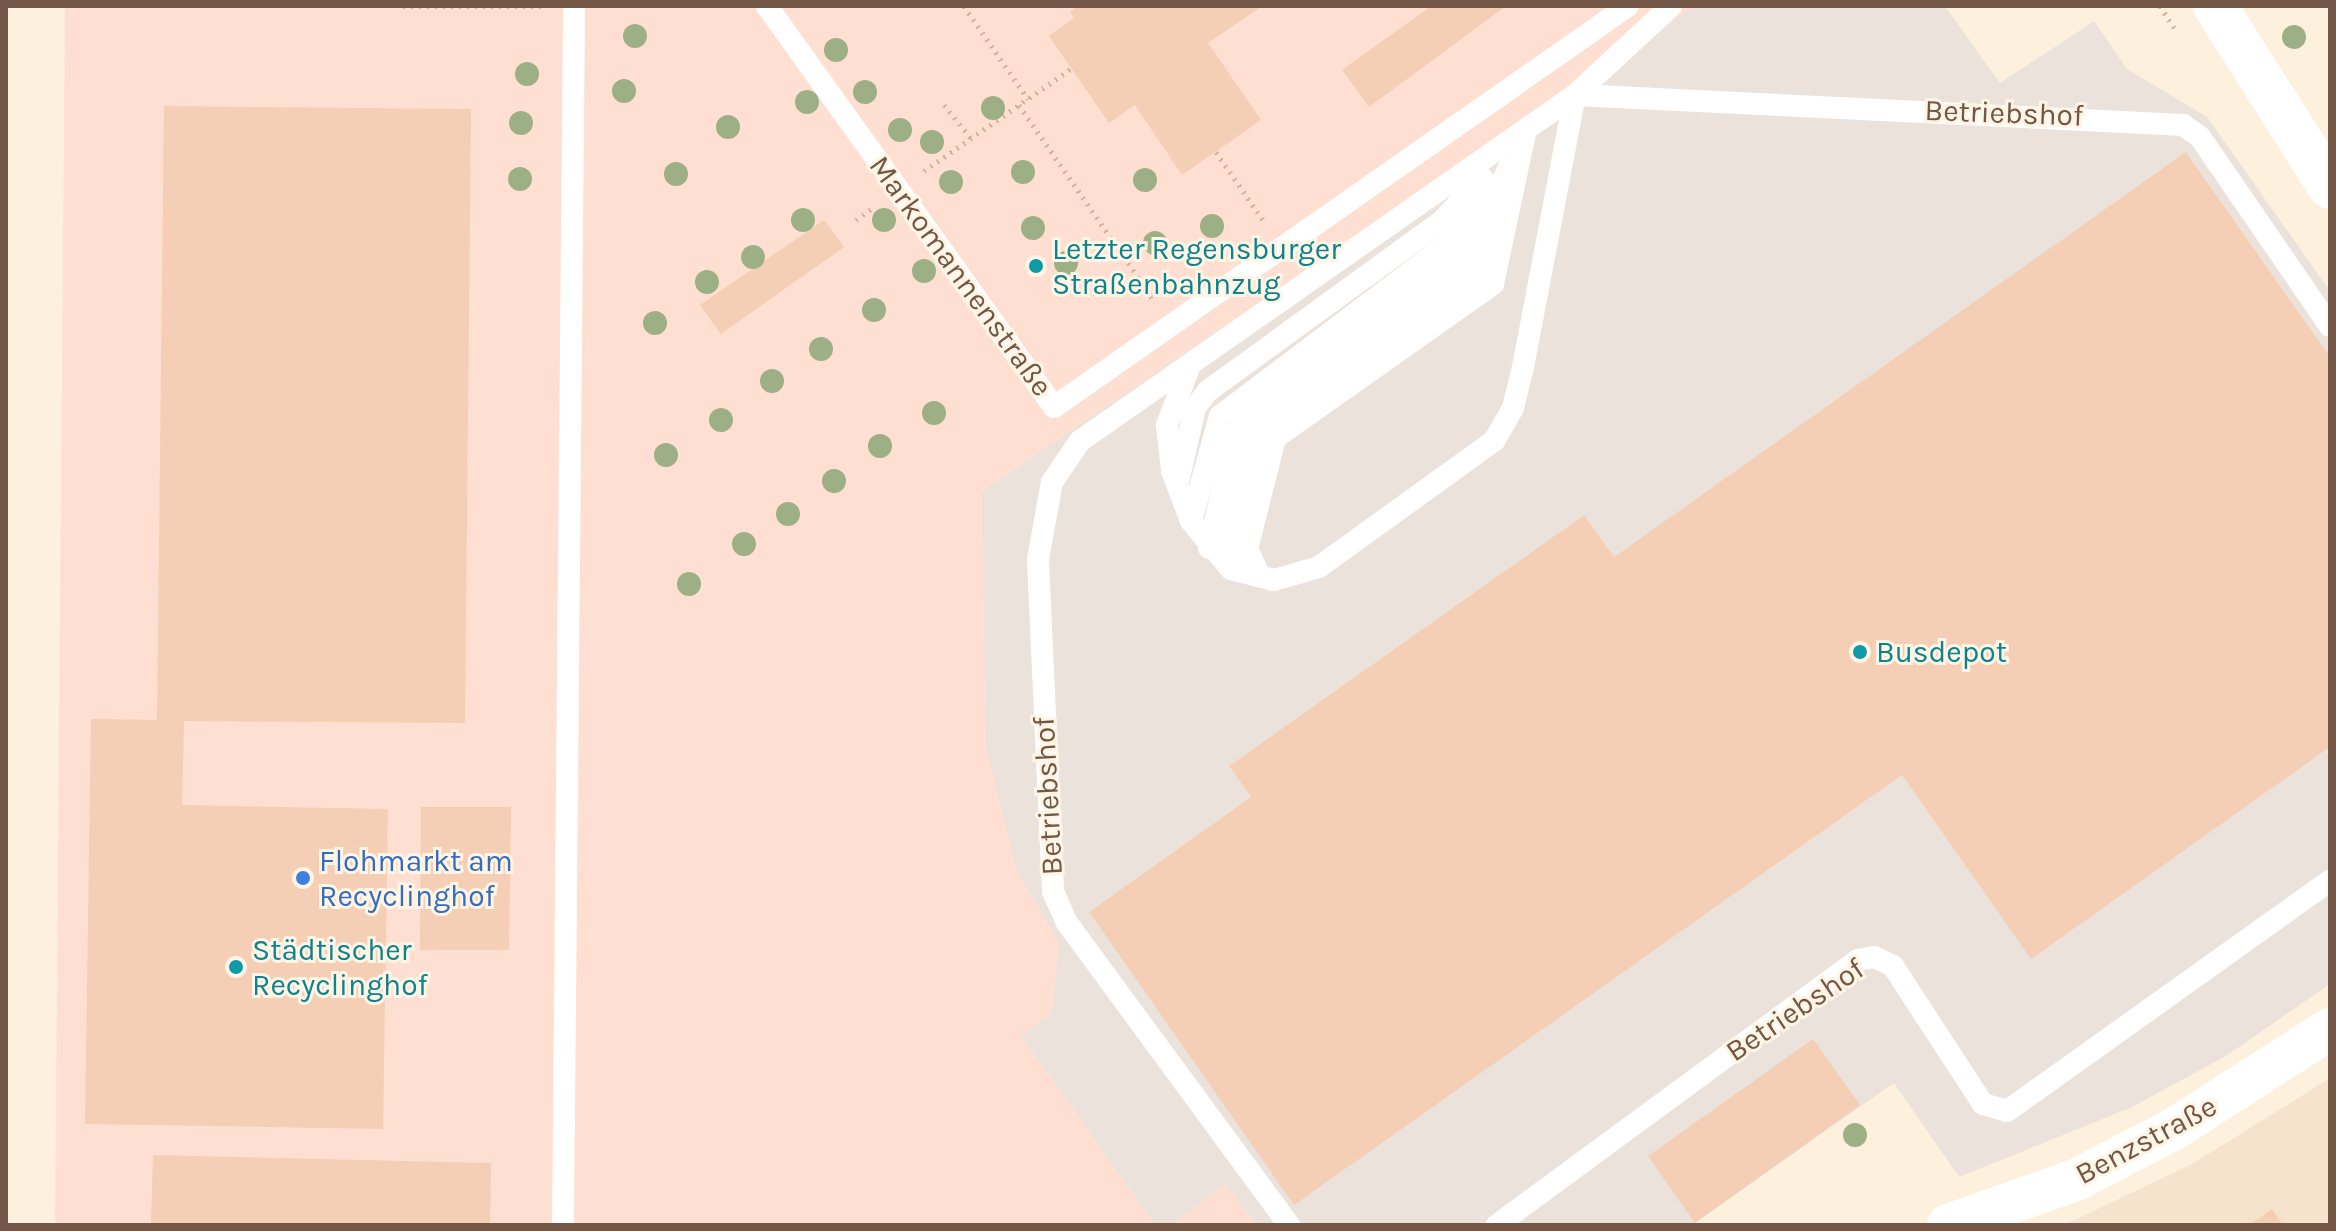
<!DOCTYPE html>
<meta charset="utf-8">
<style>
body{margin:0}
#map{position:relative;width:2336px;height:1231px;overflow:hidden;background:#fdf1de;font-family:Karla,sans-serif}
div>[style]{position:absolute}
[style*='--x']{left:calc(var(--x)*1px);top:calc(var(--y)*1px);width:calc(var(--w)*1px);rotate:calc(var(--a)*1deg)}
.residential>*{inset:0;background:#f5e3cd}
.commercial>*{inset:0;background:#fedfd1}
.industrial>*{inset:0;background:#ebe2db}
.building>*{inset:0;background:#f4ceb5}
.path>*{height:5px;margin-top:-2.5px;transform-origin:0;background:repeating-linear-gradient(90deg,#d8b199 0 2px,transparent 0 8px)}
.lane>*{height:22px;margin:-11px;padding:0 11px;transform-origin:11px;border-radius:11px;background:#fff}
.street>*{height:42px;margin:-21px;padding:0 21px;transform-origin:21px;border-radius:21px;background:#fff}
.secondary>*{height:44px;margin:-22px;padding:0 22px;transform-origin:22px;border-radius:22px;background:#fff}
.trees>*{width:24px;height:24px;margin:-12px;border-radius:50%;background:#9db085}
.dots>*{width:22px;height:22px;translate:-50% -50%;box-sizing:border-box;border:4px solid #fff5e5;border-radius:50%}
span{translate:-50% -50%;white-space:nowrap;text-align:center;line-height:1.15;-webkit-text-stroke:6px #fff5e5;paint-order:stroke}
.street-label{font-size:30px;color:#745646}
.culture-label{font-size:30px;color:#0d838f}
.left{translate:0 -50%;text-align:left}
.shop-label{font-size:30px;color:#366cbe}
.frame{position:absolute;inset:0;border:8px solid #745646;pointer-events:none}
</style>
<div id="map">
<div class="residential">
<i style="clip-path:polygon(2330px 1078px,2330px 1225px,2064px 1225px,2192px 1164px)"></i>
</div>
<div class="commercial">
<i style="clip-path:polygon(65px 6px,1695px 6px,982px 491px,1017px 872px,1059px 943px,1052px 1013px,1022px 1036px,1155px 1225px,55px 1225px)"></i>
<i style="clip-path:polygon(1225px 1184px,1257px 1225px,1173px 1225px)"></i>
</div>
<div class="industrial">
<i style="clip-path:polygon(1695px 6px,1945px 6px,2000px 83px,2094px 21px,2127px 69px,2207px 117px,2330px 291px,2330px 357px,2187px 153px,1614px 557px,1584px 515px,1229px 766px,1251px 797px,1089px 912px,1294px 1204px,1902px 775px,2031px 958px,2330px 747px,2330px 984px,2226px 1056px,2132px 1107px,1959px 1177px,1894px 1083px,1692px 1225px,1257px 1225px,1225px 1184px,1173px 1225px,1155px 1225px,1021px 1036px,1052px 1013px,1059px 943px,1017px 872px,986px 747px,982px 491px)"></i>
</div>
<div class="building">
<i style="clip-path:polygon(1078px 6px,1262px 6px,1208px 43px,1261px 120px,1182px 175px,1135px 105px,1109px 123px,1049px 36px,1074px 18px,1070px 12px)"></i>
<i style="clip-path:polygon(1431px 6px,1506px 6px,1369px 107px,1342px 70px)"></i>
<i style="clip-path:polygon(164px 106px,471px 109px,465px 723px,184px 721px,182px 805px,388px 809px,383px 1129px,85px 1124px,91px 719px,157px 720px)"></i>
<i style="clip-path:polygon(2186px 152px,2330px 357px,2330px 747px,2031px 959px,1902px 775px,1294px 1205px,1089px 912px,1251px 797px,1229px 766px,1584px 515px,1614px 557px)"></i>
<i style="clip-path:polygon(824px 220px,844px 247px,721px 334px,700px 305px)"></i>
<i style="clip-path:polygon(421px 807px,511px 807px,509px 950px,420px 950px)"></i>
<i style="clip-path:polygon(1813px 1039px,1860px 1105px,1695px 1223px,1648px 1156px)"></i>
<i style="clip-path:polygon(153px 1155px,491px 1163px,490px 1225px,151px 1225px)"></i>
<i style="clip-path:polygon(2272px 1209px,2283px 1225px,2249px 1225px)"></i>
</div>
<div class="path">
<i style="--x:403;--y:6;--w:138;--a:0"></i>
<i style="--x:964;--y:6;--w:113;--a:55.5"></i>
<i style="--x:2160;--y:6;--w:27;--a:57"></i>
<i style="--x:944;--y:105;--w:43;--a:50.7"></i>
<i style="--x:1019;--y:105;--w:238;--a:55.4"></i>
<i style="--x:1216;--y:152;--w:86;--a:55.4"></i>
<i style="--x:924;--y:171;--w:179;--a:-34.8"></i>
<i style="--x:856;--y:220;--w:22;--a:-36"></i>
</div>
<div class="lane">
<i style="--x:767;--y:6;--w:493;--a:54.4"></i>
<i style="--x:1054;--y:407;--w:700;--a:-34.94"></i>
<i style="--x:1190;--y:365;--w:64;--a:111"></i>
<i style="--x:1167;--y:425;--w:46;--a:83.8"></i>
<i style="--x:1172;--y:471;--w:53;--a:69.2"></i>
<i style="--x:1191;--y:521;--w:62;--a:50.2"></i>
<i style="--x:1231;--y:569;--w:44;--a:14.3"></i>
<i style="--x:1274;--y:580;--w:47;--a:-16.1"></i>
<i style="--x:1319;--y:567;--w:216;--a:-35.8"></i>
<i style="--x:1494;--y:441;--w:38;--a:-60"></i>
<i style="--x:1513;--y:408;--w:42;--a:-76.3"></i>
<i style="--x:1523;--y:367;--w:277;--a:-79.2"></i>
<i style="--x:1575;--y:95;--w:131;--a:-42.8"></i>
<i style="--x:1179;--y:478;--w:72;--a:-77.1"></i>
<i style="--x:1195;--y:408;--w:21;--a:-53"></i>
<i style="--x:1208;--y:391;--w:289;--a:-36"></i>
<i style="--x:1442;--y:221;--w:59;--a:-47.1"></i>
<i style="--x:1191;--y:521;--w:109;--a:-74.6"></i>
<i style="--x:1220;--y:416;--w:292;--a:-37.1"></i>
<i style="--x:1453;--y:240;--w:55;--a:-56"></i>
<i style="--x:1209;--y:548;--w:116;--a:-77"></i>
<i style="--x:1235;--y:435;--w:19;--a:-55"></i>
<i style="--x:1246;--y:419;--w:275;--a:-36.6"></i>
<i style="--x:1467;--y:255;--w:98;--a:-64.5"></i>
<i style="--x:1231;--y:569;--w:20;--a:-93"></i>
<i style="--x:1230;--y:549;--w:115;--a:-77.4"></i>
<i style="--x:1255;--y:437;--w:279;--a:-36.7"></i>
<i style="--x:1479;--y:270;--w:39;--a:-72"></i>
<i style="--x:1260;--y:576;--w:30;--a:-116"></i>
<i style="--x:1247;--y:549;--w:114;--a:-75.8"></i>
<i style="--x:1275;--y:438;--w:267;--a:-35.2"></i>
<i style="--x:1493;--y:284;--w:153;--a:-78"></i>
<i style="--x:563;--y:1225;--w:1219;--a:-89.48"></i>
<i style="--x:1289;--y:1225;--w:375;--a:-126.3"></i>
<i style="--x:1067;--y:923;--w:35;--a:-114"></i>
<i style="--x:1053;--y:891;--w:332;--a:-92.6"></i>
<i style="--x:1038;--y:559;--w:78;--a:-79.7"></i>
<i style="--x:1052;--y:482;--w:50;--a:-55.7"></i>
<i style="--x:1080;--y:441;--w:604;--a:-34.95"></i>
<i style="--x:1575;--y:95;--w:609;--a:2.82"></i>
<i style="--x:2183;--y:125;--w:21;--a:35"></i>
<i style="--x:2200;--y:137;--w:229;--a:55.5"></i>
<i style="--x:1497;--y:1225;--w:448;--a:-36.3"></i>
<i style="--x:1858;--y:960;--w:16;--a:-11"></i>
<i style="--x:1874;--y:957;--w:21;--a:25"></i>
<i style="--x:1893;--y:966;--w:165;--a:56.9"></i>
<i style="--x:1983;--y:1104;--w:25;--a:16"></i>
<i style="--x:2007;--y:1111;--w:397;--a:-35.5"></i>
</div>
<div class="street">
<i style="--x:1948;--y:1225;--w:136;--a:-19.4"></i>
<i style="--x:2076;--y:1180;--w:110;--a:-27.5"></i>
<i style="--x:2174;--y:1129;--w:185;--a:-32.7"></i>
</div>
<div class="secondary">
<i style="--x:2215;--y:6;--w:214;--a:57.6"></i>
</div>
<div class="trees">
<i style="left:635px;top:36px"></i>
<i style="left:2294px;top:37px"></i>
<i style="left:836px;top:50px"></i>
<i style="left:527px;top:74px"></i>
<i style="left:624px;top:91px"></i>
<i style="left:865px;top:92px"></i>
<i style="left:807px;top:102px"></i>
<i style="left:993px;top:108px"></i>
<i style="left:521px;top:123px"></i>
<i style="left:728px;top:127px"></i>
<i style="left:900px;top:130px"></i>
<i style="left:932px;top:142px"></i>
<i style="left:1023px;top:172px"></i>
<i style="left:676px;top:174px"></i>
<i style="left:520px;top:179px"></i>
<i style="left:1145px;top:180px"></i>
<i style="left:951px;top:182px"></i>
<i style="left:803px;top:220px"></i>
<i style="left:884px;top:220px"></i>
<i style="left:1212px;top:226px"></i>
<i style="left:1033px;top:228px"></i>
<i style="left:1155px;top:243px"></i>
<i style="left:753px;top:257px"></i>
<i style="left:1066px;top:263px"></i>
<i style="left:924px;top:271px"></i>
<i style="left:707px;top:282px"></i>
<i style="left:874px;top:310px"></i>
<i style="left:655px;top:323px"></i>
<i style="left:821px;top:349px"></i>
<i style="left:772px;top:381px"></i>
<i style="left:934px;top:413px"></i>
<i style="left:721px;top:420px"></i>
<i style="left:880px;top:446px"></i>
<i style="left:666px;top:455px"></i>
<i style="left:834px;top:481px"></i>
<i style="left:788px;top:514px"></i>
<i style="left:744px;top:544px"></i>
<i style="left:689px;top:584px"></i>
<i style="left:1855px;top:1135px"></i>
</div>
<div class="dots">
<i style="left:1036px;top:266px;background:#0f9aa8"></i>
<i style="left:1860px;top:652px;background:#0f9aa8"></i>
<i style="left:303px;top:878px;background:#3f7fe0"></i>
<i style="left:236px;top:967px;background:#0f9aa8"></i>
</div>
<div class="street-label">
<span style="left:2004px;top:113px;rotate:2deg">Betriebshof</span>
<span style="left:961px;top:276px;rotate:54deg">Markomannenstraße</span>
<span style="left:1048px;top:796px;rotate:-93deg">Betriebshof</span>
<span style="left:1795px;top:1010px;rotate:-34deg">Betriebshof</span>
<span style="left:2146px;top:1140px;rotate:-28deg">Benzstraße</span>
</div>
<div class="culture-label">
<span class="left" style="left:1052px;top:266px">Letzter Regensburger<br>Straßenbahnzug</span>
<span class="left" style="left:1876px;top:652px">Busdepot</span>
<span class="left" style="left:252px;top:967px">Städtischer<br>Recyclinghof</span>
</div>
<div class="shop-label">
<span class="left" style="left:319px;top:878px">Flohmarkt am<br>Recyclinghof</span>
</div>
<div class="frame"></div>
</div>
